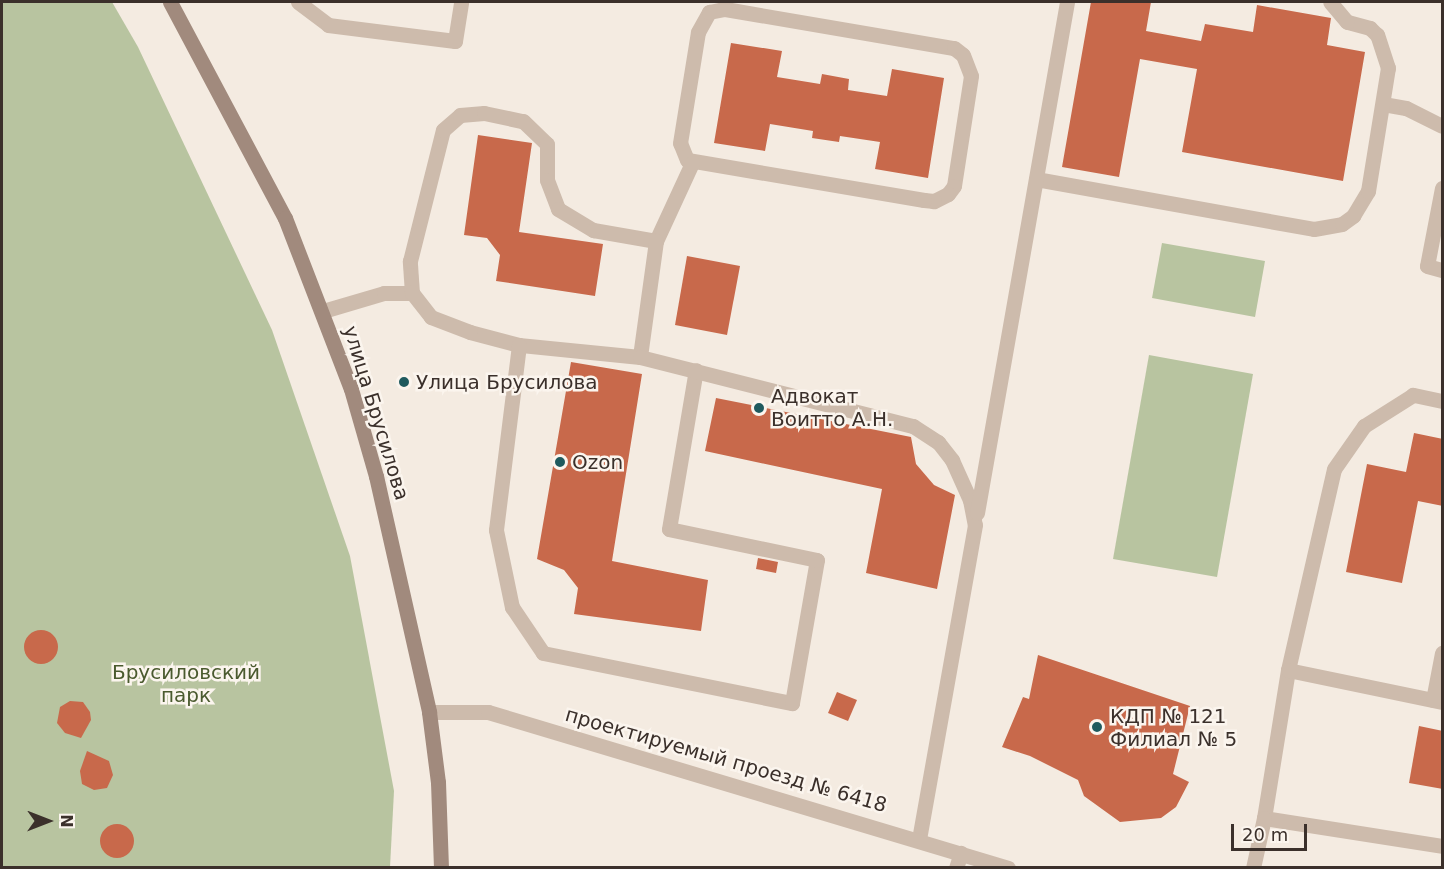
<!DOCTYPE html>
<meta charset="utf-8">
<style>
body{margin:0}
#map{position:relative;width:1444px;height:869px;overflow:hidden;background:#f4ebe1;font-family:"DejaVu Sans",sans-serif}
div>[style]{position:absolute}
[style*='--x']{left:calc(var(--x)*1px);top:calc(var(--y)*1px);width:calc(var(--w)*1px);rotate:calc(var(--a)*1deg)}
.green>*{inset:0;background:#b8c4a0}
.building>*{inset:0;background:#c8694b}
.round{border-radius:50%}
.lane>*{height:15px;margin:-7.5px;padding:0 7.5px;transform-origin:7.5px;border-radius:7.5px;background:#cdbbac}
.street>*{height:15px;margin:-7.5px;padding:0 7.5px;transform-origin:7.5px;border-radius:7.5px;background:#cdbbac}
.secondary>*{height:15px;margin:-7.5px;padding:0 7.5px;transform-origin:7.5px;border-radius:7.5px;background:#a18a7d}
.dots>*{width:16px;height:16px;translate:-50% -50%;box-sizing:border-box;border:3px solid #fbf5ee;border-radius:50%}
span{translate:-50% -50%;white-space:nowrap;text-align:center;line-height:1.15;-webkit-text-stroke:5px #fbf5ee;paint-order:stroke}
.poi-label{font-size:20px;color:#3b302b}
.left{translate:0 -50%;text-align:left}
.street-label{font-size:20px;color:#3b302b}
.park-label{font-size:20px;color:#4a5a2e}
.frame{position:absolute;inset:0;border:3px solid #3b302b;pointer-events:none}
.north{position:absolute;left:18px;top:791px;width:60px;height:60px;-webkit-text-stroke:4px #fbf5ee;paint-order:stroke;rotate:90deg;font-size:16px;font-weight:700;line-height:24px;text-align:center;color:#3b302b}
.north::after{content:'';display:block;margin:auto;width:21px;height:27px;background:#3b302b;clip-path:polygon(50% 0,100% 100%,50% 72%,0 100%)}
.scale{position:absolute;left:1231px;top:824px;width:76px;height:27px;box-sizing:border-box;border:3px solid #3b302b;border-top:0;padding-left:8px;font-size:18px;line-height:21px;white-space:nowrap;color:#3b302b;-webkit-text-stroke:4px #fbf5ee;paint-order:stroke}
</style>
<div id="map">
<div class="green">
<i style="clip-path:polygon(2px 2px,112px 2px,138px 47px,272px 330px,350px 556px,394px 791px,390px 867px,2px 868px)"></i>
<i style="clip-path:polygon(1162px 243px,1265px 261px,1255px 317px,1152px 298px)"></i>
<i style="clip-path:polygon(1149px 355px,1253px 374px,1217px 577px,1113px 559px)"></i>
</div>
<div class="building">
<i style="clip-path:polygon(1091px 2px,1151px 2px,1146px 31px,1201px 41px,1205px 24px,1253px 32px,1257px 5px,1331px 18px,1327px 45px,1365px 52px,1343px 181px,1182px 152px,1197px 69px,1140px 59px,1119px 177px,1062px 167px)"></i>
<i style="clip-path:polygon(731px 43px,782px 51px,777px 77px,820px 84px,822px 74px,849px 79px,848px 90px,887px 96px,892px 69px,944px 78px,928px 178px,875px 169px,880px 142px,840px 136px,839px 142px,812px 138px,813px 131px,770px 124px,765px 151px,714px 143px)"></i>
<i style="clip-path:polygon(478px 135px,532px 143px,519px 232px,603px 244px,595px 296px,496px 281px,500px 255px,487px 238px,464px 235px)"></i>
<i style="clip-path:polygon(687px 256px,740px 266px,727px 335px,675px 325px)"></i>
<i style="clip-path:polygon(571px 362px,642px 374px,612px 561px,708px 580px,701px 631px,574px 614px,578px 588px,564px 570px,537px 559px)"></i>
<i style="clip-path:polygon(716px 398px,911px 437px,916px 464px,934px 485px,955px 495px,937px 589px,866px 573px,882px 489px,705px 451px)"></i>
<i style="clip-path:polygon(1414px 433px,1443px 439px,1443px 506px,1418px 501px,1402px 583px,1346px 572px,1367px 464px,1406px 472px)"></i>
<i style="clip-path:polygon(758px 558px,778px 562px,776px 573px,756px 569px)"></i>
<i class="round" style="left:24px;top:630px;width:34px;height:34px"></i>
<i style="clip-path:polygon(1038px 655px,1190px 706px,1173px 774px,1189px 782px,1176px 807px,1161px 818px,1120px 822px,1084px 796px,1078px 780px,1030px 756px,1002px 747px,1023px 697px,1029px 699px)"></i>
<i style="clip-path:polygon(837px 692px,857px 700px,848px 721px,828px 713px)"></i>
<i style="clip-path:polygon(70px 701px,83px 702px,90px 712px,91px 720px,81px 738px,65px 733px,57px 723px,60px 707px)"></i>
<i style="clip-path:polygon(1419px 726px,1443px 731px,1443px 789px,1409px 783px)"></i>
<i style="clip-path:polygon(87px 751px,109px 761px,113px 775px,107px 788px,94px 790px,82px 784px,80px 771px)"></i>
<i class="round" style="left:100px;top:824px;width:34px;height:34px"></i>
</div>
<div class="lane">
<i style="--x:298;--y:2;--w:38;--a:37"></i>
<i style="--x:328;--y:25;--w:128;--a:7.2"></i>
<i style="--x:455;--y:41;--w:39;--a:-81"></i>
<i style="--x:725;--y:9;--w:232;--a:9.7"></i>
<i style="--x:954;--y:48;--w:11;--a:38"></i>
<i style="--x:963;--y:55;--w:22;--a:69"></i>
<i style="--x:971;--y:76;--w:111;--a:98.8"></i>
<i style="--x:954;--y:186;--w:10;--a:127"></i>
<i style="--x:948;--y:194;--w:16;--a:153"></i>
<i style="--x:934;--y:201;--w:10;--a:-174"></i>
<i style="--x:924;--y:200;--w:240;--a:-170.4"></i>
<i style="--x:687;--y:160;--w:18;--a:-112"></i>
<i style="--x:680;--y:143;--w:112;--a:-80.8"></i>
<i style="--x:698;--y:32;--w:23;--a:-61"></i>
<i style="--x:709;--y:12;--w:16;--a:-11"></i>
<i style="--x:1383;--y:104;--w:23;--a:10"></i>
<i style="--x:1406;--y:108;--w:40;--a:26.6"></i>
<i style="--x:1036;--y:179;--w:282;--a:10.2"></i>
<i style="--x:1314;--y:229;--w:28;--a:-10"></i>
<i style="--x:1342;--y:224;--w:14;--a:-36"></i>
<i style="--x:1353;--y:216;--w:29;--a:-59"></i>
<i style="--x:1368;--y:191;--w:125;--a:-80.8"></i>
<i style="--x:1388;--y:68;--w:35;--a:-108"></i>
<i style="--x:1377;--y:35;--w:10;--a:-135"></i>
<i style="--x:1370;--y:28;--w:24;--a:-165"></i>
<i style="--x:1347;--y:22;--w:26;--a:-130"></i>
<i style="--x:1442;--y:188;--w:79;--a:100.9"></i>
<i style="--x:1427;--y:266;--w:16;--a:15"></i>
<i style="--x:656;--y:241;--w:86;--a:-65.2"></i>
<i style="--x:323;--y:311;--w:64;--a:-16.4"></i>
<i style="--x:384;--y:293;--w:28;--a:0"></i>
<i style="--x:412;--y:293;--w:32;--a:-94"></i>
<i style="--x:410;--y:261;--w:135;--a:-75.9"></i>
<i style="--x:443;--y:130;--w:23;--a:-41"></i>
<i style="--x:460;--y:115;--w:24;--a:-5"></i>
<i style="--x:484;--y:113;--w:40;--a:12"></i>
<i style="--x:523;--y:121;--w:33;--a:44"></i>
<i style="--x:547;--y:144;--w:36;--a:90"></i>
<i style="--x:547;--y:180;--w:31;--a:69"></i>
<i style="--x:558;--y:209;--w:41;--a:31"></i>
<i style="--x:593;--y:230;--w:64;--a:9.9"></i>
<i style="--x:656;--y:241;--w:117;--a:97.9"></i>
<i style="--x:640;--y:357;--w:122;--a:-174.3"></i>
<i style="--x:519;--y:345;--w:51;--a:-165.1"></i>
<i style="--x:470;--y:332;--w:42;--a:-159"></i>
<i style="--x:431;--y:317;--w:31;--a:-128"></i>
<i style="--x:519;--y:345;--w:186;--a:97.1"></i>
<i style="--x:496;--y:530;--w:79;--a:78.3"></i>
<i style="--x:512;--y:607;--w:55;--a:56"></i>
<i style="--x:543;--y:653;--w:254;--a:11.4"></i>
<i style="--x:792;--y:703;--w:145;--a:-80.1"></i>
<i style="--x:817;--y:560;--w:151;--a:-168.2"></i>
<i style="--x:669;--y:529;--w:161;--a:-80.4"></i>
<i style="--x:640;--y:357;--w:282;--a:14.2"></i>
<i style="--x:913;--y:426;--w:30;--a:33"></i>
<i style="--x:938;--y:442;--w:23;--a:52"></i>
<i style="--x:952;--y:460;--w:44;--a:65.8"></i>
<i style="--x:970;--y:500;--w:25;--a:79"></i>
<i style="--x:975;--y:525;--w:319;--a:100.1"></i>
<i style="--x:1442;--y:401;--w:30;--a:-168"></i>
<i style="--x:1413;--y:395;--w:58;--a:147.7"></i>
<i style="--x:1364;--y:426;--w:52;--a:124.9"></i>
<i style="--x:1334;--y:469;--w:206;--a:102.9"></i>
<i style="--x:1288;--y:670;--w:150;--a:99.2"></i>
<i style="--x:1264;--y:818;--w:180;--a:8.9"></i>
<i style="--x:977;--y:513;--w:519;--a:-80.01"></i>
<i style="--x:1288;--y:670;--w:157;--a:11.7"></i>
<i style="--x:1433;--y:700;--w:48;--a:-79.2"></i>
<i style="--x:956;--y:868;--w:16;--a:-72"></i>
<i style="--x:1253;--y:868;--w:51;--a:-77.6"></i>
</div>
<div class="street">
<i style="--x:429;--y:712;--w:59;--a:0"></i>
<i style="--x:488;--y:712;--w:543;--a:16.7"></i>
</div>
<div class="secondary">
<i style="--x:170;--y:2;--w:245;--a:62"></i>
<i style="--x:285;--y:218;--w:183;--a:68.9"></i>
<i style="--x:351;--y:389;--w:91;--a:74"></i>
<i style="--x:376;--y:476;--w:242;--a:77.3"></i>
<i style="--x:429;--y:712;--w:71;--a:82.7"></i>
<i style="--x:438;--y:782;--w:86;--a:88"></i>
</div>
<div class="dots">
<i style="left:404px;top:382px;background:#1f5a5e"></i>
<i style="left:759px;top:408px;background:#1f5a5e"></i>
<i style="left:560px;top:462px;background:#1f5a5e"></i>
<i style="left:1097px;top:727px;background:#1f5a5e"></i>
</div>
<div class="poi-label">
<span class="left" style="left:416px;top:382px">Улица Брусилова</span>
<span class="left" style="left:771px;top:408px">Адвокат<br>Воитто А.Н.</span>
<span class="left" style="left:572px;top:462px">Ozon</span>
<span class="left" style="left:1110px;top:728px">КДП № 121<br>Филиал № 5</span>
</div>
<div class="street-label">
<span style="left:376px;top:413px;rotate:73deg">улица Брусилова</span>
<span style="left:726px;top:760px;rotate:16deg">проектируемый проезд № 6418</span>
</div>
<div class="park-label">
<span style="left:186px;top:684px">Брусиловский<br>парк</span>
</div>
<div class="frame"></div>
<div class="north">N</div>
<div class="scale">20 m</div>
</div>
